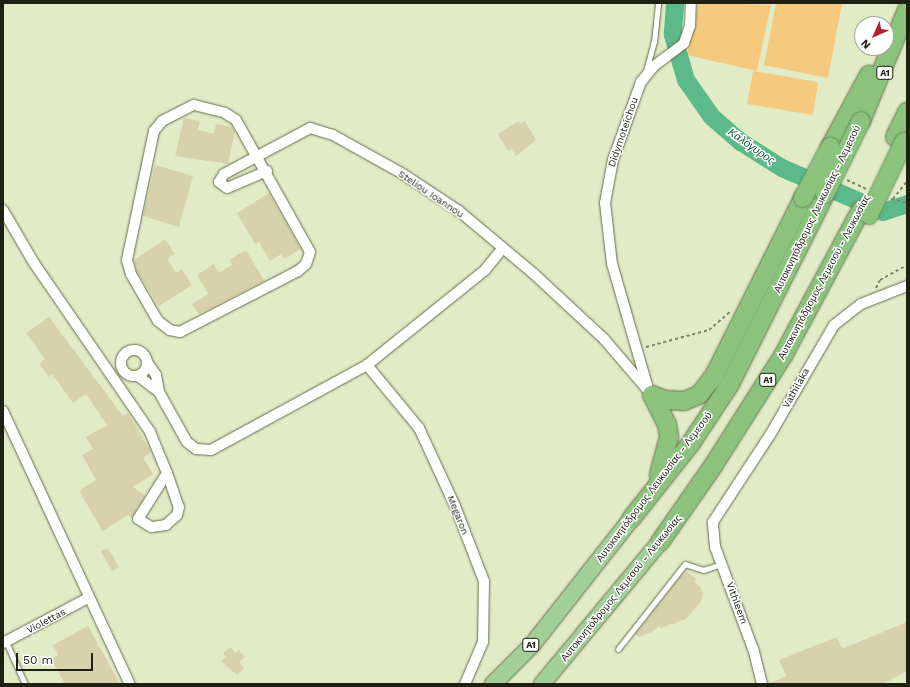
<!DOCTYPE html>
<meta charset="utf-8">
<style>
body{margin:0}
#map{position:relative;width:910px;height:687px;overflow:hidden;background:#e1ebc6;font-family:"Work Sans",sans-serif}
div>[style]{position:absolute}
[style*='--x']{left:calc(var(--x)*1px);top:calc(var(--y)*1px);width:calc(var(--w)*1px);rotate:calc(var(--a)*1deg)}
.green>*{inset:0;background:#f5ca7f}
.river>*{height:18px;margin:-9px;padding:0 9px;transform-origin:9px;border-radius:9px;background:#5cb989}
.building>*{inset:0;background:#d7d1ac}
.path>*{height:2px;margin-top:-1px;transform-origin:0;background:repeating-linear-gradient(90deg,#7f856c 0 3px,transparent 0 6px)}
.roads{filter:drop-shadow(0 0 1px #646c4c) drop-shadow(0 0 1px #646c4c)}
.service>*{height:5px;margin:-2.5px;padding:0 2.5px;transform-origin:2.5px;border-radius:2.5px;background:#fff}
.minor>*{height:10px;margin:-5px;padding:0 5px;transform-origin:5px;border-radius:5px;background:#fff}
.minor>.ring{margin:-5px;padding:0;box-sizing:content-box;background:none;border:10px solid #fff;border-radius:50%}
.trunk>*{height:16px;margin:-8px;padding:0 8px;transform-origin:8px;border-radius:8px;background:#a2cf97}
.motorway>*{height:18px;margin:-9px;padding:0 9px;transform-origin:9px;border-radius:9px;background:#8bc37d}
.bridges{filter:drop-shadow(0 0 1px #648a58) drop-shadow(0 0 1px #648a58)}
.motorway-bridge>*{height:18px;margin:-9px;padding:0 9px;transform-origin:9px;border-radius:9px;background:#8bc37d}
span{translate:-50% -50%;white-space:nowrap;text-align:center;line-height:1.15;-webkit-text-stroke:3px #fff;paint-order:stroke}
.shield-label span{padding:1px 3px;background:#fff;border:1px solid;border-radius:3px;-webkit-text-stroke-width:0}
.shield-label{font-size:9px;color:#1d2013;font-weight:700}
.street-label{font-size:10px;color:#1d2013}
.water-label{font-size:11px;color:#105838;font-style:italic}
.frame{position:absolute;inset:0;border:4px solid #1d2013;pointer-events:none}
.north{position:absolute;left:854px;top:16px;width:40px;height:40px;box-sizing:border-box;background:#fff;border:1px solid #a5a6a1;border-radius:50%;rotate:225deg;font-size:11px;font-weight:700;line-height:16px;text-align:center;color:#1d2013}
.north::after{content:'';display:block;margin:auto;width:14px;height:18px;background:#b32131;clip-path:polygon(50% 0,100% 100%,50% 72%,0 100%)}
.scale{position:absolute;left:16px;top:653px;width:77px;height:18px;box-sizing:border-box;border:2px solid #1d2013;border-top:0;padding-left:5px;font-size:12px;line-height:14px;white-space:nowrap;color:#1d2013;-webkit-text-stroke:3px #fff;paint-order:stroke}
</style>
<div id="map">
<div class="green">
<i style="clip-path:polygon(698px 3px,771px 5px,757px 71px,687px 55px)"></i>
<i style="clip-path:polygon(776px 3px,842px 3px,828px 78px,764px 65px)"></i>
<i style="clip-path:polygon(753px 71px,818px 82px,813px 115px,747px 104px)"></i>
</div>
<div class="river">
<i style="--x:675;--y:3;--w:32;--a:94"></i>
<i style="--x:673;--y:35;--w:47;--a:73.9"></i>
<i style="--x:686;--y:80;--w:45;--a:54.9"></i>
<i style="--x:712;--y:117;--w:38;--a:41"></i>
<i style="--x:741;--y:142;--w:49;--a:32.4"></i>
<i style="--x:782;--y:168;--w:110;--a:23.5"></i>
<i style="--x:883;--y:212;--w:25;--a:-18"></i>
</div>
<div class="building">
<i style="clip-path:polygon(184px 118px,200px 121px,198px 130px,214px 134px,216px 124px,232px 127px,235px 132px,228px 164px,175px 156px)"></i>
<i style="clip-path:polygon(519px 121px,520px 124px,525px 121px,536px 140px,516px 156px,512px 149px,508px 151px,498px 134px)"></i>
<i style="clip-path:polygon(155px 165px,193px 176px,179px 227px,143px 216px)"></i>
<i style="clip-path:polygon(269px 193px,301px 249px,284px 259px,281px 254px,270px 261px,259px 242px,255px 244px,237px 213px)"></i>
<i style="clip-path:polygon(165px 239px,175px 254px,167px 259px,176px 273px,182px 270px,192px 285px,159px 306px,137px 271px,134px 260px)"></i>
<i style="clip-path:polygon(246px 250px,264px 281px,199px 314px,192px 304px,208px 294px,197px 275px,214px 264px,219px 273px,232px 265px,229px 260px)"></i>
<i style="clip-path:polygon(49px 317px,123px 416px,128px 413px,151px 452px,143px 458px,153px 474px,133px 487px,145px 496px,132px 518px,128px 515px,103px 531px,79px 491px,96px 480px,82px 455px,93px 449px,86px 437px,107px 425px,86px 394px,73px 403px,52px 374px,49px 377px,39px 364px,45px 359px,26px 333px)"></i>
<i style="clip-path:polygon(108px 548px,119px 567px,112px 571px,101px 551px)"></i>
<i style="clip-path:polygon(685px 571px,696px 578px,695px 582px,701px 588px,703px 594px,701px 602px,686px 619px,661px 628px,659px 625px,654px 631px,639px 637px,635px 634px)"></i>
<i style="clip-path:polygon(907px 622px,907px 671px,883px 684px,768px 684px,786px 676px,779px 660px,837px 637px,842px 649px)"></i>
<i style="clip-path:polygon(88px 626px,120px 684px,65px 684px,51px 659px,58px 655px,53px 645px)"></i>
<i style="clip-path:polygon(231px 647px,235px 653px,239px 650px,245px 657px,239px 662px,244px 668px,237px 675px,221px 661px,226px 657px,223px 653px)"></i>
</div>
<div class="path">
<i style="--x:847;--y:180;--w:21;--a:25"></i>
<i style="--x:891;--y:199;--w:16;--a:14"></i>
<i style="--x:893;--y:199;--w:23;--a:-52"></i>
<i style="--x:876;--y:288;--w:9;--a:-63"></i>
<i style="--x:880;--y:280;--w:31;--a:-29"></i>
<i style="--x:646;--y:347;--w:65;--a:-15.1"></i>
<i style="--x:709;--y:330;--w:28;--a:-41"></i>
</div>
<div class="roads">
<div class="service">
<i style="--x:646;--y:71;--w:30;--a:-75"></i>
<i style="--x:654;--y:42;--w:39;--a:-84"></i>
<i style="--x:6;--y:642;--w:46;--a:65.7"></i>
<i style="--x:618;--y:649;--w:108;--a:-51.8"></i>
<i style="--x:685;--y:564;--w:19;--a:18"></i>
<i style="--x:703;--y:570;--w:20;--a:-18"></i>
</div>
<div class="minor">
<i style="--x:194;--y:105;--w:32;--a:14"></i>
<i style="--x:225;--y:113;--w:13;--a:32"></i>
<i style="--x:236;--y:120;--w:151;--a:60.7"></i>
<i style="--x:310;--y:252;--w:13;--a:108"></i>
<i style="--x:306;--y:264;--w:11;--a:139"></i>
<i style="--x:298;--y:271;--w:133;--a:152.7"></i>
<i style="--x:180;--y:332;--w:10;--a:-169"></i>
<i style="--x:170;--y:330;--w:15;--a:-143"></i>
<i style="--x:158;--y:321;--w:54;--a:-119.9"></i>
<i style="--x:131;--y:274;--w:15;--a:-106"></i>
<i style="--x:127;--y:260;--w:132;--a:-78.2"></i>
<i style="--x:154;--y:131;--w:13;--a:-51"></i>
<i style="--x:162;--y:121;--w:36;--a:-27"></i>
<i style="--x:267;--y:171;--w:43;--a:157"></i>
<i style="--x:227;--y:188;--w:10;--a:-143"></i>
<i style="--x:219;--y:182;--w:9;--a:-58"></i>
<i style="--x:224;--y:174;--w:98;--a:-28.1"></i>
<i style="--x:310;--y:128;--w:24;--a:17"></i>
<i style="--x:333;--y:135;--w:80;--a:29.1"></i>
<i style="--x:403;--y:174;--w:67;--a:33.5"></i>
<i style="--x:459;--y:211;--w:97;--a:40"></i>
<i style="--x:533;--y:273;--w:97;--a:42.9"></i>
<i style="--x:604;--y:339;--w:74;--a:49.4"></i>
<i style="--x:3;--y:210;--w:61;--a:59.7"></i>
<i style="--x:34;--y:263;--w:205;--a:55.5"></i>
<i style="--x:150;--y:432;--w:44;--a:67.5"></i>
<i class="ring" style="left:121px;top:350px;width:16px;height:16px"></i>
<i style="--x:147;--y:362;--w:16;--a:55"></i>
<i style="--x:156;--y:375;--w:17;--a:80"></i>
<i style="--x:367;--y:365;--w:82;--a:50.5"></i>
<i style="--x:419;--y:428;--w:86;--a:65.2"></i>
<i style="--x:455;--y:506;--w:80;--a:68.9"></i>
<i style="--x:484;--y:581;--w:61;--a:90.9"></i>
<i style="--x:483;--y:642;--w:46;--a:113.2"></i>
<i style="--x:138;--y:376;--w:26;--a:37"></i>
<i style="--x:159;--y:392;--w:57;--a:60.8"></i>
<i style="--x:187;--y:442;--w:11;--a:38"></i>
<i style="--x:196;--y:449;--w:15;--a:4"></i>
<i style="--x:211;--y:450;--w:178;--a:-28.6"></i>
<i style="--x:367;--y:365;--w:151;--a:-38.8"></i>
<i style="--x:485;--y:270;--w:27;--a:-51"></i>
<i style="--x:647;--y:385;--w:126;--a:-106.1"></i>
<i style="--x:612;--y:264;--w:61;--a:-96.5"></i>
<i style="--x:605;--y:203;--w:44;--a:-79.5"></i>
<i style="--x:613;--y:160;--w:83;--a:-70.3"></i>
<i style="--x:641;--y:82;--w:21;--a:-51"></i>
<i style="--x:654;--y:66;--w:38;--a:-37"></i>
<i style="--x:684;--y:43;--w:18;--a:-71"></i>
<i style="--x:690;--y:26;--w:23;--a:-88"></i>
<i style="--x:3;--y:411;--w:301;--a:65.1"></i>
<i style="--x:167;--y:473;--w:36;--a:71"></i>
<i style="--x:179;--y:507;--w:8;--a:104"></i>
<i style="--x:177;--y:515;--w:15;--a:138"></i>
<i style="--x:166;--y:525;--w:15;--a:172"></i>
<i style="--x:151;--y:527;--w:15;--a:-148"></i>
<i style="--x:138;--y:519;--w:54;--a:-57.8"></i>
<i style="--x:3;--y:643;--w:96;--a:-27.9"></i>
<i style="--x:762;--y:684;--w:36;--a:-104"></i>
<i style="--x:753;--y:649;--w:109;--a:-110.4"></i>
<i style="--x:715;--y:547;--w:25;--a:-95"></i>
<i style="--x:713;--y:522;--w:104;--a:-56.8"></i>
<i style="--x:770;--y:435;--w:127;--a:-59.8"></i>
<i style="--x:834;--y:325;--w:34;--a:-38"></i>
<i style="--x:861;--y:304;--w:49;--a:-21.4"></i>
</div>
<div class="trunk">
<i style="--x:493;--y:684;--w:55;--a:-45"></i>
<i style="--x:532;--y:645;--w:160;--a:-51.8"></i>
<i style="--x:542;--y:684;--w:185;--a:-50.3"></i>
</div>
<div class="motorway">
<i style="--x:861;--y:121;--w:120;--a:-67.5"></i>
<i style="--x:895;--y:137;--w:28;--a:-64"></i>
<i style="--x:830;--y:147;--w:82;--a:-61.6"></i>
<i style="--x:652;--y:395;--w:15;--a:20"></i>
<i style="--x:666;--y:400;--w:18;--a:3"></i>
<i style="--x:684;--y:401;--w:16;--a:-22"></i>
<i style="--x:699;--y:395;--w:24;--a:-52"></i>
<i style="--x:714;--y:376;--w:199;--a:-63.4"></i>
<i style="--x:652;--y:395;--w:33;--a:63"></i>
<i style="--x:667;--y:424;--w:13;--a:81"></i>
<i style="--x:669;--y:437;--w:39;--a:105"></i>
<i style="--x:631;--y:519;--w:97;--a:-51.7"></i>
<i style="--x:691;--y:443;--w:71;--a:-56.5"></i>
<i style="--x:730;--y:384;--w:212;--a:-63.4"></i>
<i style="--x:660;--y:542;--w:93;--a:-55.1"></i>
<i style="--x:713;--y:466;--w:133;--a:-57.6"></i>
<i style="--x:784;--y:354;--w:163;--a:-61.9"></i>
</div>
</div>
<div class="bridges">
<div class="motorway-bridge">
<i style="--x:825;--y:194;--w:81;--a:-63.7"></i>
<i style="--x:803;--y:198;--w:58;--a:-62.1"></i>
<i style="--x:869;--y:215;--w:81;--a:-64.4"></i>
</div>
</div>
<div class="shield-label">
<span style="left:885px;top:73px">A1</span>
<span style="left:768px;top:380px">A1</span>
<span style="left:531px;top:645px">A1</span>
</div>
<div class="street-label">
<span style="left:623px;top:132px;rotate:-71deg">Didymoteichou</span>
<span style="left:431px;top:194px;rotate:34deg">Steliou Ioannou</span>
<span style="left:817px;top:209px;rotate:-64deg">Αυτοκινητόδρομος Λευκωσίας - Λεμεσού</span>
<span style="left:824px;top:277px;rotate:-62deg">Αυτοκινητόδρομος Λεμεσού - Λευκωσίας</span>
<span style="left:796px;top:388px;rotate:-61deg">Vathilaka</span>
<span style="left:654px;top:487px;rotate:-53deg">Αυτοκινητόδρομος Λευκωσίας - Λεμεσού</span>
<span style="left:458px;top:515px;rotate:68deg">Megaron</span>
<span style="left:621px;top:588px;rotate:-51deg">Αυτοκινητόδρομος Λεμεσού - Λευκωσίας</span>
<span style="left:737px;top:603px;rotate:70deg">Vithleem</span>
<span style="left:46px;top:621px;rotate:-28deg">Violettas</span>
</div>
<div class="water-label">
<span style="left:751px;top:147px;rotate:35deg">Καλόγυρος</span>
</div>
<div class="frame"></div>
<div class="north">N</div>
<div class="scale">50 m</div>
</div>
